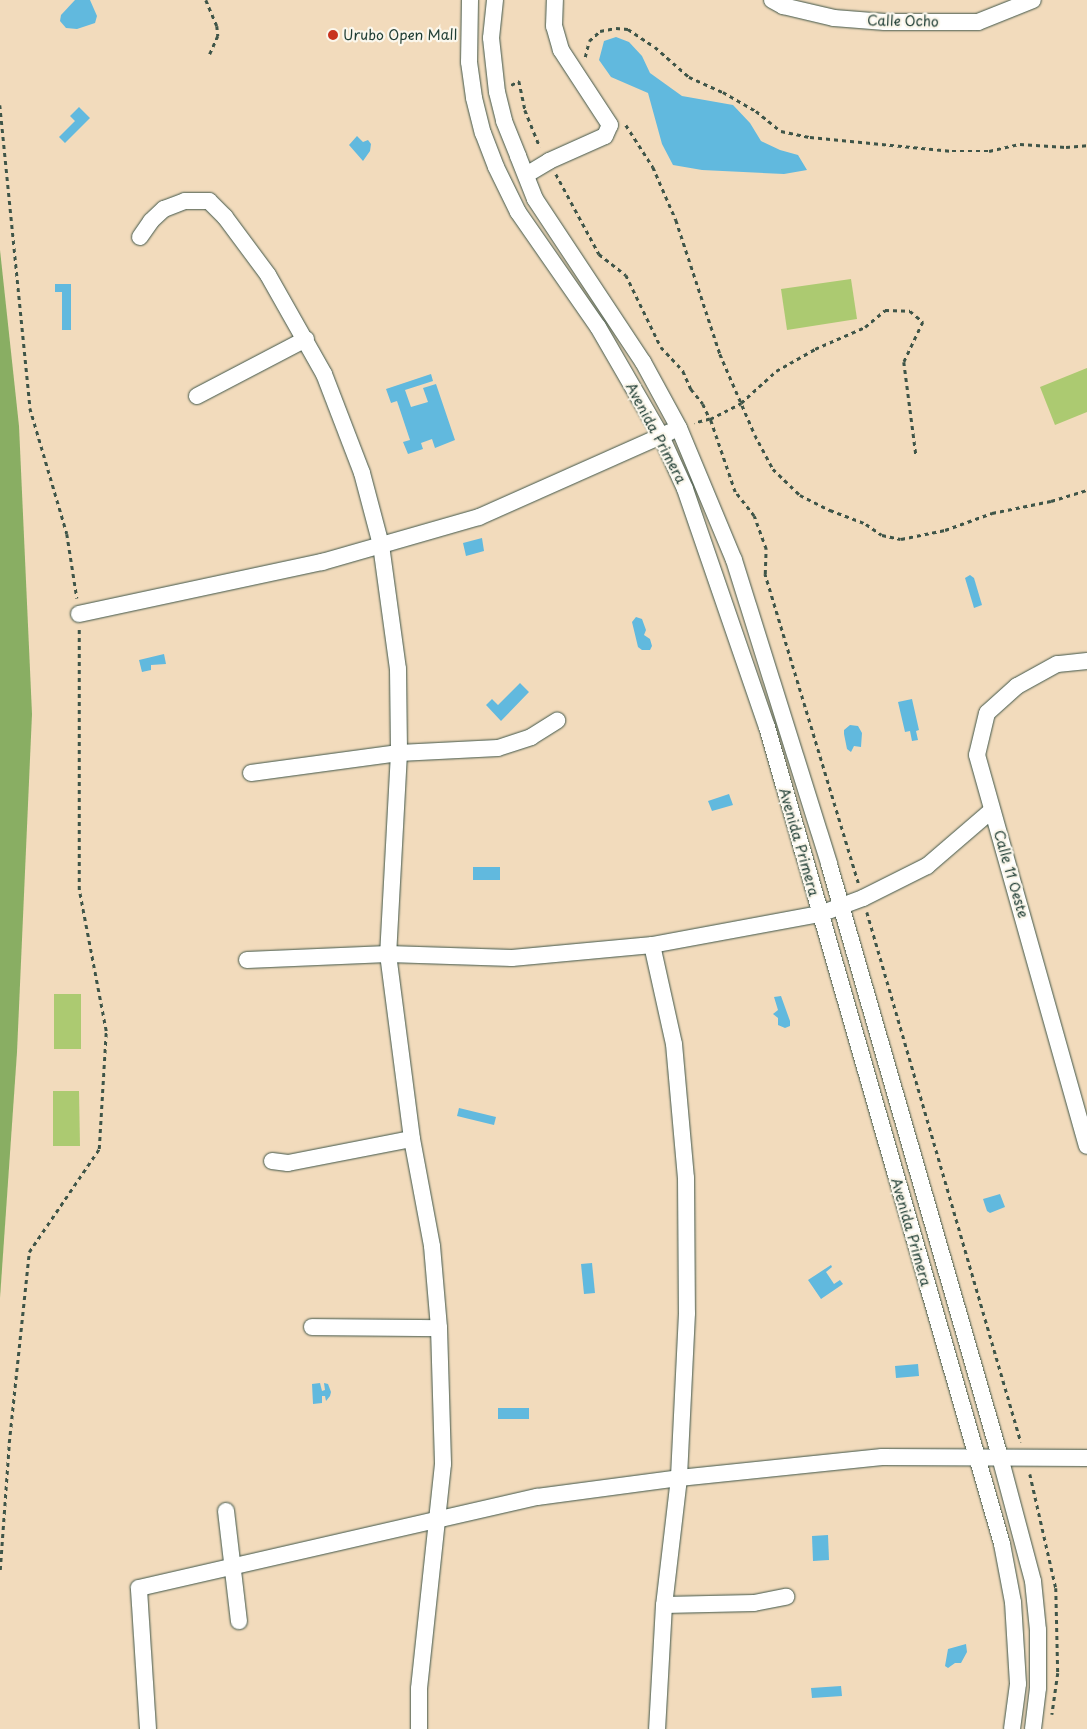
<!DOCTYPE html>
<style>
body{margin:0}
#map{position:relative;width:1087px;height:1729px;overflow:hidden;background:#f2dbbc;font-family:"Playpen Sans",sans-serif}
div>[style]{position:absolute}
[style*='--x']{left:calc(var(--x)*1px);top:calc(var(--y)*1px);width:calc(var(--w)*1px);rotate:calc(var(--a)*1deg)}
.green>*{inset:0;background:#acca71}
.forest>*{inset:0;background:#89ae63}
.water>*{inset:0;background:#61b9de}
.path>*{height:2.5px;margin-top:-1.25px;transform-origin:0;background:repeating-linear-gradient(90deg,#3f5548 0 4px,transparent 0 8px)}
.roads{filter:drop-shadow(0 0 1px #3f5548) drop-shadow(0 0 1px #3f5548)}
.street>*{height:16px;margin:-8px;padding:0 8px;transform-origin:8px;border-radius:8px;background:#fff}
.dots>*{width:14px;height:14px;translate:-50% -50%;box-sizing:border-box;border:2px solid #fbf7ec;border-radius:50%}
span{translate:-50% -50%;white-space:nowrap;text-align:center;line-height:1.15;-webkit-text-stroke:4.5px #fbf7ec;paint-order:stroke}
.street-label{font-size:14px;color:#1f3d34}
.poi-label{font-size:14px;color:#1f3d34}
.left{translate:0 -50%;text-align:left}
</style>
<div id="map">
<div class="green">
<i style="clip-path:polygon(851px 279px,857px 319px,787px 330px,781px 289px)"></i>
<i style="clip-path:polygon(1087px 368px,1087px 412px,1055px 425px,1040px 387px)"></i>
<i style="clip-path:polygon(54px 994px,81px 994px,81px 1049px,54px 1049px)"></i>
<i style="clip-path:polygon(53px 1091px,79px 1091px,80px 1146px,53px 1146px)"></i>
</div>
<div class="forest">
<i style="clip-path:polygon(0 250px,19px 426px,32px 714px,17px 1052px,0 1298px)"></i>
</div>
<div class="water">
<i style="clip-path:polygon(75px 0,90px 0,97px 16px,95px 23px,77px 29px,66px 28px,60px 21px,61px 15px)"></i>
<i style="clip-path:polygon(616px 37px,629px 42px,642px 56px,650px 73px,682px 96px,733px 105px,750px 123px,761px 141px,780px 150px,798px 155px,807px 170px,784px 174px,702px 170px,673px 165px,662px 144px,648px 93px,611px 77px,599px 60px,604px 41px)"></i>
<i style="clip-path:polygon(79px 107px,90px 118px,65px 143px,59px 137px,75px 121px,70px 116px)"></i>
<i style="clip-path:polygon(357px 136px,363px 142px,368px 140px,371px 144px,370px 151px,363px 161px,349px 145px)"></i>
<i style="clip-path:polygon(55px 284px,71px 284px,71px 330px,62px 330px,62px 292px,55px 292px)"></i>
<i style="clip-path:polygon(431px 374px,433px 381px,405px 390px,411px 407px,428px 402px,423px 388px,436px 384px,455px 440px,435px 448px,432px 439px,421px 443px,423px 449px,408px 454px,403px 442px,410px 440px,397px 401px,391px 403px,386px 389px)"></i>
<i style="clip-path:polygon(482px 538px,484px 551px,466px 556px,463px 543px)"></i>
<i style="clip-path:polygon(970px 575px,974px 578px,982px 605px,974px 608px,965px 578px)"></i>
<i style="clip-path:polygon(636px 617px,642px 619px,646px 630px,644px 635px,650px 639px,652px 646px,650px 650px,642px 650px,638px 647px,632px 622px)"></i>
<i style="clip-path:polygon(164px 654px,166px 664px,151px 665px,151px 670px,142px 672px,139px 660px)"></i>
<i style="clip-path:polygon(520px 683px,529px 692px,501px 721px,486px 705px,492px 699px,498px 705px)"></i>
<i style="clip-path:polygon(912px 699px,919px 730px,916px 731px,918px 740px,912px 741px,910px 731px,905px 732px,898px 702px)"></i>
<i style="clip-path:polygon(850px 725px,858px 726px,862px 733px,861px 747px,854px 746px,851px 752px,847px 749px,844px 734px,844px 730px)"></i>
<i style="clip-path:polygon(729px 794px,733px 805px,712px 811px,708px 801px)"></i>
<i style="clip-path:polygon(473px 867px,500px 867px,500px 880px,473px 880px)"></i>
<i style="clip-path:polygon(781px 996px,790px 1021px,790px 1026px,785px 1028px,778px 1025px,778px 1018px,773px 1014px,778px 1010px,774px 997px)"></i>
<i style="clip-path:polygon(459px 1108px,496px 1117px,494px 1125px,457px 1116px)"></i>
<i style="clip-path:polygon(1000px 1194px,1005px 1207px,990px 1213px,987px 1211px,983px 1199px)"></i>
<i style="clip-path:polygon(592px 1263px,595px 1293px,584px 1294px,581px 1264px)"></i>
<i style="clip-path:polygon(831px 1265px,832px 1267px,826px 1272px,834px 1284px,840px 1280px,843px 1284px,821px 1299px,808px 1280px)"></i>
<i style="clip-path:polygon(918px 1364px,919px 1376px,896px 1378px,895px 1366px)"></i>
<i style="clip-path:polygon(320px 1383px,322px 1391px,325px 1390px,324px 1383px,328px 1384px,331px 1392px,330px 1396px,326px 1401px,325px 1396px,322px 1396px,322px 1403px,313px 1404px,312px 1384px)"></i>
<i style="clip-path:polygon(498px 1408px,529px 1408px,529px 1419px,498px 1419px)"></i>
<i style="clip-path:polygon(828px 1535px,829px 1560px,813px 1561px,812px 1536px)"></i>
<i style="clip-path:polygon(966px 1644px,967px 1652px,961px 1663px,955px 1663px,948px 1668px,945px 1666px,948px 1649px)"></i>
<i style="clip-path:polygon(841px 1686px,842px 1696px,812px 1698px,811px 1688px)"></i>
</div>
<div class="path">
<i style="--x:206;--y:0;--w:28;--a:67"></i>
<i style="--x:217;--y:26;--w:10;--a:84"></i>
<i style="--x:218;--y:36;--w:20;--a:114"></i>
<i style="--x:585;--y:57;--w:16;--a:-76"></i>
<i style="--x:589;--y:41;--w:15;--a:-42"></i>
<i style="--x:600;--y:31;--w:16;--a:-11"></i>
<i style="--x:616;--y:28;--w:12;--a:5"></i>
<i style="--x:628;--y:29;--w:32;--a:34"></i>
<i style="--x:655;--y:47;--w:45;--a:41.4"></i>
<i style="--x:689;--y:77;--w:37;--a:24"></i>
<i style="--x:723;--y:92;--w:38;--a:30"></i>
<i style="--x:756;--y:111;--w:32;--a:39"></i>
<i style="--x:781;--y:131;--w:30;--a:12"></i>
<i style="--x:810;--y:137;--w:143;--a:5.6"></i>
<i style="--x:952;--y:151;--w:37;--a:0"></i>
<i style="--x:989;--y:151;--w:32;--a:-13"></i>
<i style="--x:1020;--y:144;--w:46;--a:3.7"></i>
<i style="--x:1066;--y:147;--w:21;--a:-5"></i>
<i style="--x:511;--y:85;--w:9;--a:-27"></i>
<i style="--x:519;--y:81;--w:30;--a:78"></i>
<i style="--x:525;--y:110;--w:40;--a:68"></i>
<i style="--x:0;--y:105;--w:304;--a:84.3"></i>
<i style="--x:30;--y:408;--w:131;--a:73.6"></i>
<i style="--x:67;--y:534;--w:65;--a:81.1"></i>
<i style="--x:626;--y:125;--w:50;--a:57.3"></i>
<i style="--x:653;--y:167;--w:58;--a:66.5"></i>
<i style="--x:676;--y:220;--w:141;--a:71.8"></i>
<i style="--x:720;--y:354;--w:88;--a:66.6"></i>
<i style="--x:755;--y:435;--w:38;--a:62"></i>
<i style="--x:773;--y:469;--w:37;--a:44"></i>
<i style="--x:800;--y:495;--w:34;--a:27"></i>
<i style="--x:830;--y:510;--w:39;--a:21"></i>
<i style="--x:866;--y:524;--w:19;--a:35"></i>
<i style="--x:882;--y:535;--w:19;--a:12"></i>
<i style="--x:901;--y:539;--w:45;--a:-11.6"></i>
<i style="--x:945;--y:530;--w:50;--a:-19.9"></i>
<i style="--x:992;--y:513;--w:60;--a:-11.5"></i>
<i style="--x:1051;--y:501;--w:38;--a:-17"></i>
<i style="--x:556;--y:174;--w:91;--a:61.7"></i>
<i style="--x:599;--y:254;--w:34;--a:38"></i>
<i style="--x:626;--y:275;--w:80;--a:64.1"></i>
<i style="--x:661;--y:347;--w:33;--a:47"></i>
<i style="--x:683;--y:371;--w:20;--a:66"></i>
<i style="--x:691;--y:389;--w:19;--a:51"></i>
<i style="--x:703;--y:404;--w:17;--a:65"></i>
<i style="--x:710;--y:419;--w:16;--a:165"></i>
<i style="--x:858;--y:883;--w:323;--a:-106.8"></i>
<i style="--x:765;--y:574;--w:25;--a:-88"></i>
<i style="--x:766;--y:549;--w:35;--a:-110"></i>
<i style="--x:754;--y:516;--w:31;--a:-128"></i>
<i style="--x:735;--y:492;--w:77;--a:-108.9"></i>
<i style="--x:710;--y:419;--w:35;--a:-27"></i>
<i style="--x:741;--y:403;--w:47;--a:-42.4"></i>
<i style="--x:776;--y:371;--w:45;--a:-29.4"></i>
<i style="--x:815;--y:349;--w:55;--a:-23.7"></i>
<i style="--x:865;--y:327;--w:26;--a:-40"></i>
<i style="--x:885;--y:310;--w:25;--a:2"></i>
<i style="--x:910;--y:311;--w:17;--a:40"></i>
<i style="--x:923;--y:322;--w:44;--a:115.4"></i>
<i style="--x:904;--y:362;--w:93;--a:82.6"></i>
<i style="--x:867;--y:912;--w:552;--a:73.8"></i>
<i style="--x:1030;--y:1474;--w:117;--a:77.2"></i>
<i style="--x:1056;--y:1588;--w:85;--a:88.7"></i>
<i style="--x:1058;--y:1673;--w:42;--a:98.1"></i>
<i style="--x:0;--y:1570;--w:127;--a:-85.9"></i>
<i style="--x:9;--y:1443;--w:192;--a:-84"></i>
<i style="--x:29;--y:1252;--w:125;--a:-55.8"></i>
<i style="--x:99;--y:1149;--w:118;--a:-86.6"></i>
<i style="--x:106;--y:1031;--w:144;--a:-100.8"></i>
<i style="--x:79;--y:890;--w:261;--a:-90"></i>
</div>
<div class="roads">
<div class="street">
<i style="--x:470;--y:0;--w:62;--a:90.9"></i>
<i style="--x:469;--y:62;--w:36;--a:82"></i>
<i style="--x:474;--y:98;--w:36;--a:76"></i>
<i style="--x:483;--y:133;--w:36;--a:69"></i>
<i style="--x:496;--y:167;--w:50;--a:63.9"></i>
<i style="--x:518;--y:212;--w:140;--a:55.2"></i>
<i style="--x:598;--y:327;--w:126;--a:60"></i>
<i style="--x:661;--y:436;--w:58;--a:65.6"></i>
<i style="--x:685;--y:489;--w:252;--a:71"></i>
<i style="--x:767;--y:727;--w:850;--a:73.95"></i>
<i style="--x:1002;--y:1544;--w:59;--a:79.3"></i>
<i style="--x:1013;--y:1602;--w:82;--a:86.5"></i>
<i style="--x:1018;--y:1684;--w:45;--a:97.6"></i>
<i style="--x:495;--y:0;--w:38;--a:96"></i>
<i style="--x:491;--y:38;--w:54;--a:83.7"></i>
<i style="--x:497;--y:92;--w:30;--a:76"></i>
<i style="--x:504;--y:121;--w:38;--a:68"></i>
<i style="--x:518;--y:156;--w:46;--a:68.4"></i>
<i style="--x:535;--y:199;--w:196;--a:56.5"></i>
<i style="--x:643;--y:362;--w:75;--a:61.4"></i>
<i style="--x:679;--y:428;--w:143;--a:67.4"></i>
<i style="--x:734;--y:560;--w:318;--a:72.6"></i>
<i style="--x:829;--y:864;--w:617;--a:73.91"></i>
<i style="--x:1000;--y:1457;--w:128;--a:75.1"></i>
<i style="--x:1033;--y:1581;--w:49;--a:84.2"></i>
<i style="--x:1038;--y:1630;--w:58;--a:90"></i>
<i style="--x:1038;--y:1688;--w:41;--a:97"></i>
<i style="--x:772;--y:0;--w:13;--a:29"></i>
<i style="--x:783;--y:6;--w:52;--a:13.2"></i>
<i style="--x:834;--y:18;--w:51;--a:4.5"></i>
<i style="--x:885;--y:22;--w:93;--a:0"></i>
<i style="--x:978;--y:22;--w:59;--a:-21.8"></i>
<i style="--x:526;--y:175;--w:27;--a:-31"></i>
<i style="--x:549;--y:161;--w:61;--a:-24.1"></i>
<i style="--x:605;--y:136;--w:12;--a:-66"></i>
<i style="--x:610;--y:125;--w:90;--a:-123.2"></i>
<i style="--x:561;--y:50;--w:25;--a:-106"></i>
<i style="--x:554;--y:26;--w:26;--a:-88"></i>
<i style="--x:140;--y:237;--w:19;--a:-55"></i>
<i style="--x:151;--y:221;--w:18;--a:-43"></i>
<i style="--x:164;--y:209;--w:22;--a:-21"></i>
<i style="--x:185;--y:201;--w:24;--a:0"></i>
<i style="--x:209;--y:201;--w:23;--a:45"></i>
<i style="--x:225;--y:217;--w:72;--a:53.4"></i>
<i style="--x:268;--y:275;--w:114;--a:60.5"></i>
<i style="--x:324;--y:374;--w:106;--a:69"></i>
<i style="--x:362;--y:473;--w:74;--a:75.2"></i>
<i style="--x:381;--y:545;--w:125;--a:82.2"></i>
<i style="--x:398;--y:669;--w:84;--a:89.3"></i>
<i style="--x:399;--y:753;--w:201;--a:93.1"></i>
<i style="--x:388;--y:954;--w:187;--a:82.6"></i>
<i style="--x:412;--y:1139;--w:109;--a:79.4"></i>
<i style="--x:432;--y:1246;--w:82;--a:85.1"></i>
<i style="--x:439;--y:1328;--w:136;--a:88.3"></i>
<i style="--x:443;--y:1464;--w:226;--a:96.1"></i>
<i style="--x:419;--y:1689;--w:40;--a:90"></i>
<i style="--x:197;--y:396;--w:123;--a:-27.6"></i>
<i style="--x:79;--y:614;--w:249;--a:-12.1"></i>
<i style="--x:322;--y:562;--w:163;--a:-16"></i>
<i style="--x:479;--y:517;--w:209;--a:-24"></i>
<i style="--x:1087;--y:661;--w:30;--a:174"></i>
<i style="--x:1057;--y:664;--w:46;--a:151.2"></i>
<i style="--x:1017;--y:686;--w:40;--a:138"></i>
<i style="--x:987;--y:713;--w:43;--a:103.4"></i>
<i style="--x:977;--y:755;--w:406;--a:74.3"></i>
<i style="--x:251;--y:773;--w:149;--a:-7.7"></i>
<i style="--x:399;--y:753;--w:99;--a:-2.9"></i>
<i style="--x:498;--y:748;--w:35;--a:-18"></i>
<i style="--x:531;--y:737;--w:31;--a:-32"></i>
<i style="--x:652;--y:945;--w:101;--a:77.5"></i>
<i style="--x:674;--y:1044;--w:135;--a:84.9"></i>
<i style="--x:686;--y:1178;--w:135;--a:89.6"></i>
<i style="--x:687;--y:1313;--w:165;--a:92.8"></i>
<i style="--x:679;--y:1478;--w:128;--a:96.7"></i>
<i style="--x:664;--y:1605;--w:124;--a:93.2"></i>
<i style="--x:247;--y:960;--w:141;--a:-2.4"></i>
<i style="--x:388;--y:954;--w:124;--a:1.8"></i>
<i style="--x:512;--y:958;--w:141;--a:-5.3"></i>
<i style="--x:652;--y:945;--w:171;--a:-10.5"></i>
<i style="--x:820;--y:914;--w:46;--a:-20.4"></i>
<i style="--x:863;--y:898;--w:72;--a:-26.6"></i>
<i style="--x:927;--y:866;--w:84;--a:-40.7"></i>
<i style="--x:272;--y:1161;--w:16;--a:7"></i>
<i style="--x:288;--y:1163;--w:126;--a:-11"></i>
<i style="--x:312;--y:1327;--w:127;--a:0.5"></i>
<i style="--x:226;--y:1511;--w:111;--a:83.3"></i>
<i style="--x:664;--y:1605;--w:90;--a:-1.3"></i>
<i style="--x:754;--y:1603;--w:33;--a:-11"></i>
<i style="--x:148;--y:1729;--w:141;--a:-93.7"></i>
<i style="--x:139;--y:1588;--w:408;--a:-12.9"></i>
<i style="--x:537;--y:1497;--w:143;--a:-7.6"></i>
<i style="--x:679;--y:1478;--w:204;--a:-5.9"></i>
<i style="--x:882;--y:1457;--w:205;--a:0.3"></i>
</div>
</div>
<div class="dots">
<i style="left:333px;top:35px;background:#c8321e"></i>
</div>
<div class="street-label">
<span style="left:903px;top:21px;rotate:1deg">Calle Ocho</span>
<span style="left:656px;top:433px;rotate:62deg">Avenida Primera</span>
<span style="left:799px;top:842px;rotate:74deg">Avenida Primera</span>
<span style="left:1011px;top:874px;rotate:74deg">Calle 11 Oeste</span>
<span style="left:911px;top:1232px;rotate:74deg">Avenida Primera</span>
</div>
<div class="poi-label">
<span class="left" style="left:343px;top:35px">Urubo Open Mall</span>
</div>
</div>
